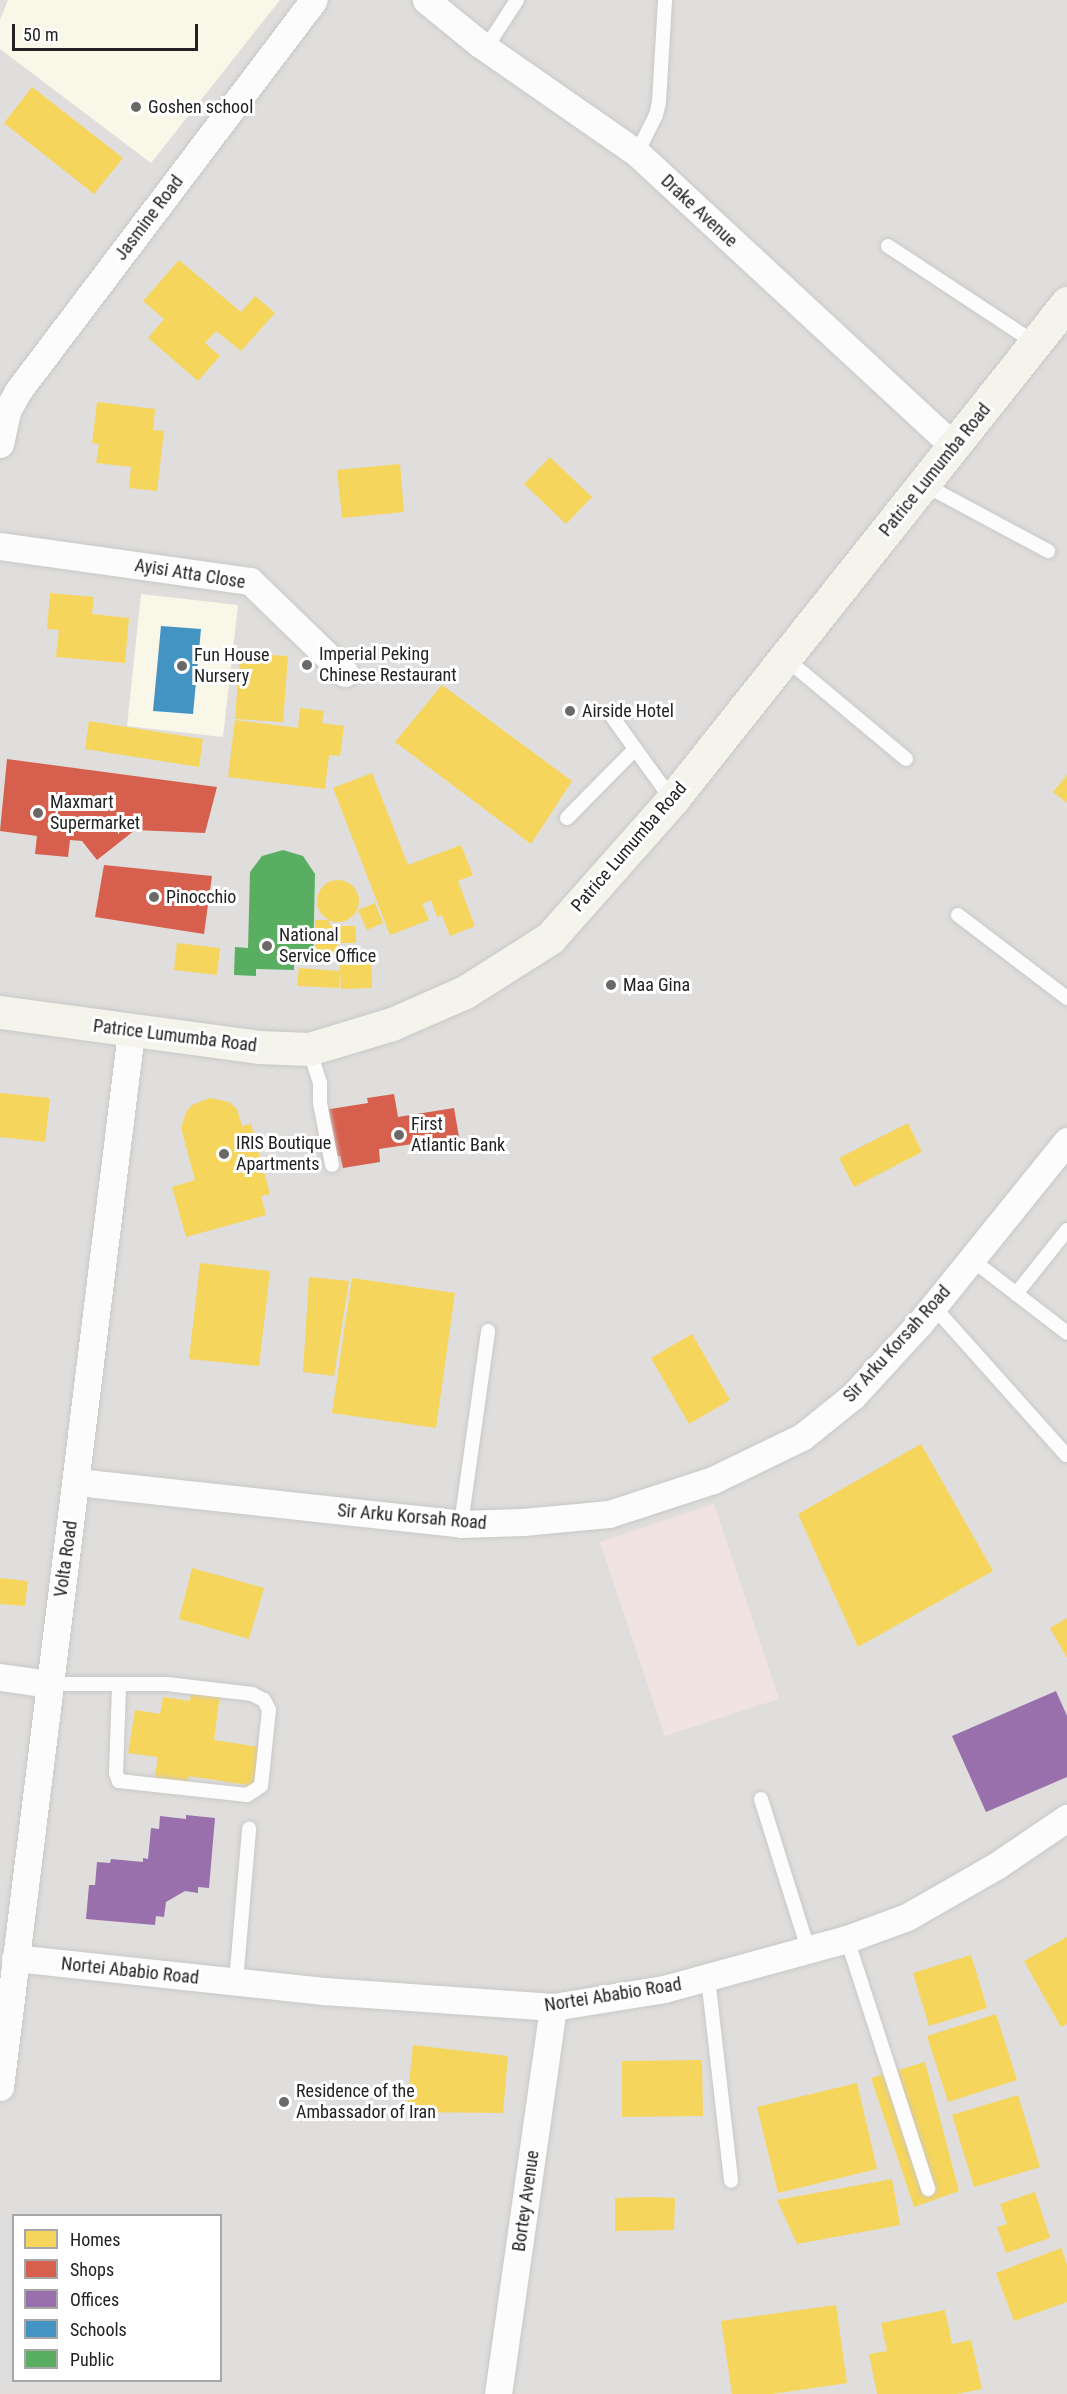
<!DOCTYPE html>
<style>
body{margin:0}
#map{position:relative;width:1067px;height:2394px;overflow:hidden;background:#f0eeeb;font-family:"Roboto Condensed",sans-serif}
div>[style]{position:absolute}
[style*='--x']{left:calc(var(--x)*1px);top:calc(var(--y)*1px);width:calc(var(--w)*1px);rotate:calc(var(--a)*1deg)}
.residential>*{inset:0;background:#dfdedc}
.commercial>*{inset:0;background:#f1e3e1}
.education>*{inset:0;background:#f8f7e8}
.homes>*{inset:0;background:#f6d55c}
.round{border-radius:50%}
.shops>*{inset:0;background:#d6604d}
.offices>*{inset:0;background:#9970ab}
.schools>*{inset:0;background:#4393c3}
.public>*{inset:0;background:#5aae61}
.roads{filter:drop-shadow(0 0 2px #c9c8c7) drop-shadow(0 0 2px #c9c8c7)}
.lane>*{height:14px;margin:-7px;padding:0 7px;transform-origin:7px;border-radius:7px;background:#fdfcfc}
.street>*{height:27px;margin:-13.5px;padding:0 13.5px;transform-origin:13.5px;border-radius:13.5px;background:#fdfcfc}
.secondary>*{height:33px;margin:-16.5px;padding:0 16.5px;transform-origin:16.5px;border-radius:16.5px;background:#f4f4ed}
.dots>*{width:16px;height:16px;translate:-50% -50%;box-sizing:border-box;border:3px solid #fff;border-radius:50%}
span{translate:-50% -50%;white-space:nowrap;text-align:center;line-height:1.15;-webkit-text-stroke:6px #fff;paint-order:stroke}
.poi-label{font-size:18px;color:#222}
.left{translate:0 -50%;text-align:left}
.street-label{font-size:18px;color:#222}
.legend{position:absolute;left:12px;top:2214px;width:210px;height:168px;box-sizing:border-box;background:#fff;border:2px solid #a7a7a7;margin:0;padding:8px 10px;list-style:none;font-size:18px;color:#222}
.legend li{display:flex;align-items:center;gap:12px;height:30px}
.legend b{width:30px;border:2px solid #a7a7a7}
.scale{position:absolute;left:12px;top:24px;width:186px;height:27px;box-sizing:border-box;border:3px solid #222;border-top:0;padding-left:8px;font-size:18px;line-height:21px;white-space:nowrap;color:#222;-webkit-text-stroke:4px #fff;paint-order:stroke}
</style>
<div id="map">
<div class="residential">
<i style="clip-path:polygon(evenodd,0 0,1067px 0,1067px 2394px,0 2394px,0 0,14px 2216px,220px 2216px,220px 2380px,14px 2380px,14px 2216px)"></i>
</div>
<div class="commercial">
<i style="clip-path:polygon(714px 1504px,779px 1699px,665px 1736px,600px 1542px)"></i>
</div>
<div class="education">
<i style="clip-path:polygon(8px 0,280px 0,151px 163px,0 49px,0 20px)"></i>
<i style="clip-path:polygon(141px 594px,238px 605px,223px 737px,127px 726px)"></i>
</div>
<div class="homes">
<i style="clip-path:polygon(32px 87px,123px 158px,94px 194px,4px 123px)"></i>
<i style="clip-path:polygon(179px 260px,241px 312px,255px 296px,275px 313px,241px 351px,216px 331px,205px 343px,220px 356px,198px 381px,148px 338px,164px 319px,143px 301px)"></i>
<i style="clip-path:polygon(97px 402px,155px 409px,153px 430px,164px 431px,157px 491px,129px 488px,131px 467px,96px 463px,99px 444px,92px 443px)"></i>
<i style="clip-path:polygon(550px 457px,592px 497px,566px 524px,524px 484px)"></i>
<i style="clip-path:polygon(400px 464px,404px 512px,342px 518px,337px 470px)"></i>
<i style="clip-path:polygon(50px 593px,94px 597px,92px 614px,129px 618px,125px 663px,56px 657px,59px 630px,47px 629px)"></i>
<i style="clip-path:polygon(240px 653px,288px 656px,283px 722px,235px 719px)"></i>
<i style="clip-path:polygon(442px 685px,572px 781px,531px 844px,395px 742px)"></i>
<i style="clip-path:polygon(300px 708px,324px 711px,322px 723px,344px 726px,340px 756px,329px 755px,325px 789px,228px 777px,235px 720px,298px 728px)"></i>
<i style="clip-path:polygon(89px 721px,203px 739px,199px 767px,85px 749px)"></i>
<i style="clip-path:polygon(372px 773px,408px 865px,461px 845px,473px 875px,458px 881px,475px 926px,450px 936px,442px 915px,437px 917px,431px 900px,422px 904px,429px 920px,390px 935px,333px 788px)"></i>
<i style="clip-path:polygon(1067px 775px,1067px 803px,1053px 792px)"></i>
<i class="round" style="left:317px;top:880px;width:42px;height:42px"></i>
<i style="clip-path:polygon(375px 903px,383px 923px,367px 930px,358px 910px)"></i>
<i style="clip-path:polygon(315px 920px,330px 920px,330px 926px,355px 926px,356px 943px,337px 943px,338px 957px,316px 958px)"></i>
<i style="clip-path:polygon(177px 943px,220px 948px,217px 975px,174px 970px)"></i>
<i style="clip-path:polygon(371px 952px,372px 988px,341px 989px,339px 953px)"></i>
<i style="clip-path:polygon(299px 968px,340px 971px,339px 988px,297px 986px)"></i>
<i style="clip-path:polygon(0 1093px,50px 1098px,45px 1142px,0 1137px)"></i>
<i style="clip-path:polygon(210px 1098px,229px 1102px,237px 1109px,242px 1126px,251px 1124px,270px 1194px,261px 1196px,266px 1215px,186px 1237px,172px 1187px,195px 1180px,181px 1128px,186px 1112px,192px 1105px)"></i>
<i style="clip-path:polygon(908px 1123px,922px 1152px,854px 1187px,839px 1158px)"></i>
<i style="clip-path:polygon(200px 1263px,270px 1271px,259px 1366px,189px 1359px)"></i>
<i style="clip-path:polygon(309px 1277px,349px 1281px,334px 1376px,303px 1372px)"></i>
<i style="clip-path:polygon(352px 1278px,455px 1293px,436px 1428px,332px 1413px)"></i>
<i style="clip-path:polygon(692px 1334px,730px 1400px,689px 1424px,651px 1358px)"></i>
<i style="clip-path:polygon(921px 1444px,993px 1571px,858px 1647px,798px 1514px)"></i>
<i style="clip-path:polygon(192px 1568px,264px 1588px,249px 1639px,179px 1619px)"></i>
<i style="clip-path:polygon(0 1578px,28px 1581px,25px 1606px,0 1604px)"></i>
<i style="clip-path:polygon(1067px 1618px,1067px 1658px,1050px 1628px)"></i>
<i style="clip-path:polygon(191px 1691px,220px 1695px,214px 1740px,259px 1747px,253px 1786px,189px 1776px,187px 1786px,154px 1781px,158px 1757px,128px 1753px,135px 1710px,160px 1714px,163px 1697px,190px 1701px)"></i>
<i style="clip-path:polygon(1067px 1937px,1067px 2024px,1061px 2027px,1024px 1961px)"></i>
<i style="clip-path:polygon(971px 1955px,987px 2008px,929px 2026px,913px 1973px)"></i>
<i style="clip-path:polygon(996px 2014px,1017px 2080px,948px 2102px,927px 2036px)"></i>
<i style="clip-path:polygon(413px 2045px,508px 2056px,503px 2113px,406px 2112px)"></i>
<i style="clip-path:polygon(702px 2060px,703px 2116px,622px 2117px,622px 2061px)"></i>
<i style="clip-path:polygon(925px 2062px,959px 2191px,914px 2207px,871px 2078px)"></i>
<i style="clip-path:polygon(857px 2083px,877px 2169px,778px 2193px,757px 2107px)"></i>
<i style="clip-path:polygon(1018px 2095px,1040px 2167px,974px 2187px,952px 2115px)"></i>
<i style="clip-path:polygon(892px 2179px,900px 2225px,797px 2244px,777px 2200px)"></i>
<i style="clip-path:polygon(1035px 2192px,1050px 2238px,1006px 2253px,997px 2227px,1007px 2224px,1000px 2204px)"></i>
<i style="clip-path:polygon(649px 2197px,675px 2198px,674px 2230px,615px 2231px,615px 2198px)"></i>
<i style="clip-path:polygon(1061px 2248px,1067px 2265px,1067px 2302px,1014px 2321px,996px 2273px)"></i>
<i style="clip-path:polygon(836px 2305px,847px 2383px,772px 2394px,732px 2394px,721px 2321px)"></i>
<i style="clip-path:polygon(945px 2310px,952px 2344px,971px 2340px,982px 2389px,957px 2394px,877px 2394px,869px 2354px,887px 2351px,881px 2323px)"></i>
</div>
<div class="shops">
<i style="clip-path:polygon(7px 759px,217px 787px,205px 833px,135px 830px,97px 860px,82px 841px,70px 840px,68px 857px,35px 854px,37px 836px,0 831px)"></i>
<i style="clip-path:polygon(104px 865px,212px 876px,204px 934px,95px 917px)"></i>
<i style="clip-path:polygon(394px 1094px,398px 1117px,454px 1108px,459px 1137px,379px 1149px,380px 1162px,343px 1168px,340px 1156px,332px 1157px,324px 1110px,368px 1103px,367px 1098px)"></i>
</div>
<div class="offices">
<i style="clip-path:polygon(1056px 1691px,1067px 1716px,1067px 1777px,986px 1812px,952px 1736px)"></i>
<i style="clip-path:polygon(186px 1815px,215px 1818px,209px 1888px,198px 1887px,198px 1893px,185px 1891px,166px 1902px,164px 1917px,156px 1916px,155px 1925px,86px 1919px,89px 1885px,95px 1885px,97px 1862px,110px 1863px,111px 1859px,143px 1862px,143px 1858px,148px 1859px,151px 1828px,159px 1829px,160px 1816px,186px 1819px)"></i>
</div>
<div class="schools">
<i style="clip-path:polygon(161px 626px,201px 629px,193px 714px,153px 711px)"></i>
</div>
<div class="public">
<i style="clip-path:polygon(283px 850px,303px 856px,315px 874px,313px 965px,294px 965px,294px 970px,256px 969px,256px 976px,234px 975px,235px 947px,248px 948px,250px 872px,262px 856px)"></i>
</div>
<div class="roads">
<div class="lane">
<i style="--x:480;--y:44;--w:15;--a:-28"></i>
<i style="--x:493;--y:37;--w:44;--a:-57"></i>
<i style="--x:637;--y:153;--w:42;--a:-63.4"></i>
<i style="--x:656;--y:115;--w:13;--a:-77"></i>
<i style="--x:659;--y:102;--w:102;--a:-86.6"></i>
<i style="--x:888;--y:246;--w:176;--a:33.4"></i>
<i style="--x:923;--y:484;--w:142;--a:28.2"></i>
<i style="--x:784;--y:657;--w:159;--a:39.9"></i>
<i style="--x:611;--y:715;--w:105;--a:54.3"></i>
<i style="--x:567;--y:818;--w:95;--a:-45.4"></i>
<i style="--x:958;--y:915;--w:137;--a:37.3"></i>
<i style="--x:309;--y:1049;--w:36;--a:72"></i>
<i style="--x:320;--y:1083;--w:20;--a:90"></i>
<i style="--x:320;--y:1103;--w:63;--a:79"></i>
<i style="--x:971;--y:1259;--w:121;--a:37.6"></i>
<i style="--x:1016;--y:1294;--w:82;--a:-51.4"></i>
<i style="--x:933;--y:1306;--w:200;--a:48.2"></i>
<i style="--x:461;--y:1524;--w:195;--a:-82"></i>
<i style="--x:49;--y:1684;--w:118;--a:0"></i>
<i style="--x:167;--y:1684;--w:86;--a:6.7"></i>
<i style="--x:252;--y:1694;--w:13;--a:27"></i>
<i style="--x:264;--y:1700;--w:11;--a:63"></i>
<i style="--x:269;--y:1710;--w:76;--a:96"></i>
<i style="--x:261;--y:1786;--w:17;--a:147"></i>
<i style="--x:247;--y:1795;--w:129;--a:-173.8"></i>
<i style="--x:119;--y:1781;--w:9;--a:-111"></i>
<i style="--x:116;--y:1773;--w:87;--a:-88"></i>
<i style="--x:761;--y:1799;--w:157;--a:72.6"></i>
<i style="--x:847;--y:1939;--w:263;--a:72"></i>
<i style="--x:708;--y:1978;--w:204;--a:83.5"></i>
<i style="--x:236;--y:1982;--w:154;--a:-85.1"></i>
</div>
<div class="street">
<i style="--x:426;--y:0;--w:70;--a:39.2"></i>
<i style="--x:480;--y:44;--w:191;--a:34.8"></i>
<i style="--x:637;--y:153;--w:431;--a:42.8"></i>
<i style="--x:0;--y:444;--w:34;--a:-78"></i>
<i style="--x:7;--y:411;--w:23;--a:-61"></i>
<i style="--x:18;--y:391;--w:490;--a:-52.9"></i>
<i style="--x:0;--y:546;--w:252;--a:8"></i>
<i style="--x:250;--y:581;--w:132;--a:44.1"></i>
<i style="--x:77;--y:1482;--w:386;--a:6.2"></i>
<i style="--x:461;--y:1524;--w:62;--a:-1.8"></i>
<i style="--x:523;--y:1522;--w:86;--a:-5.3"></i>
<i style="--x:609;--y:1514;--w:109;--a:-18.1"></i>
<i style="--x:713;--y:1480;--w:99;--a:-25.8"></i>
<i style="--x:802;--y:1437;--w:65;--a:-38.8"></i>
<i style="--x:853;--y:1396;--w:99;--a:-47.5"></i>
<i style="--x:920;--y:1323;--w:234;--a:-51.1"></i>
<i style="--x:0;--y:1677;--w:49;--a:8.1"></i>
<i style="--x:15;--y:1958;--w:311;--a:6.1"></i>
<i style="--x:324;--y:1991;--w:230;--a:4"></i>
<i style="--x:553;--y:2007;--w:112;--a:-9.2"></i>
<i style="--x:664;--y:1989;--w:190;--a:-15.3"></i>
<i style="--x:847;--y:1939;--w:64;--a:-20.1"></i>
<i style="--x:907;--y:1917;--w:103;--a:-29.8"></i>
<i style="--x:996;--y:1866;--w:86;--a:-34.1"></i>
<i style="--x:0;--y:2087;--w:1063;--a:-82.92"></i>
<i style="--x:498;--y:2394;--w:391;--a:-81.9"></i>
</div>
<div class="secondary">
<i style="--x:0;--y:1012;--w:261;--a:7.7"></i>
<i style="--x:259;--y:1047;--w:50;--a:2.3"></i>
<i style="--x:309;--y:1049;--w:87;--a:-16.8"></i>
<i style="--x:392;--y:1024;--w:80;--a:-23.7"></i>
<i style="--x:465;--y:992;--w:101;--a:-32.4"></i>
<i style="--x:550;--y:938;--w:184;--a:-48.5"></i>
<i style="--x:672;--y:800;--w:635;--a:-51.52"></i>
</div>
</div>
<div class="dots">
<i style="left:136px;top:107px;background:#6a6968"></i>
<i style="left:307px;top:665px;background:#6a6968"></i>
<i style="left:182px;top:666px;background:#6a6968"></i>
<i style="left:570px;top:711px;background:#6a6968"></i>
<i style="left:38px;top:813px;background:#6a6968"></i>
<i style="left:154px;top:897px;background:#6a6968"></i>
<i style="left:267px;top:946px;background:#6a6968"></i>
<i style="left:611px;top:985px;background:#6a6968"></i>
<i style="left:399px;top:1135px;background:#6a6968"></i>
<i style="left:224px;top:1154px;background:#6a6968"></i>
<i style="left:284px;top:2102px;background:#6a6968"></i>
</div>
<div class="poi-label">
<span class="left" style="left:148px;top:107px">Goshen school</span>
<span class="left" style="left:319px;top:665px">Imperial Peking<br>Chinese Restaurant</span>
<span class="left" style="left:194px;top:666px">Fun House<br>Nursery</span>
<span class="left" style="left:582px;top:711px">Airside Hotel</span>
<span class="left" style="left:50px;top:813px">Maxmart<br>Supermarket</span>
<span class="left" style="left:166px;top:897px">Pinocchio</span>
<span class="left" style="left:279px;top:946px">National<br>Service Office</span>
<span class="left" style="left:623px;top:985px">Maa Gina</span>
<span class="left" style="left:411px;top:1135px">First<br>Atlantic Bank</span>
<span class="left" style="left:236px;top:1154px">IRIS Boutique<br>Apartments</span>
<span class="left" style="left:296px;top:2102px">Residence of the<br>Ambassador of Iran</span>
</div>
<div class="street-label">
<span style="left:699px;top:211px;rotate:43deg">Drake Avenue</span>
<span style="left:149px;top:218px;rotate:-53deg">Jasmine Road</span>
<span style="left:935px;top:470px;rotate:-51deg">Patrice Lumumba Road</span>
<span style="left:190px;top:574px;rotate:9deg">Ayisi Atta Close</span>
<span style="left:629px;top:847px;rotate:-49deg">Patrice Lumumba Road</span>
<span style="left:175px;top:1036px;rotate:7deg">Patrice Lumumba Road</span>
<span style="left:897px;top:1344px;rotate:-48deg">Sir Arku Korsah Road</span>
<span style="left:412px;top:1517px;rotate:5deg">Sir Arku Korsah Road</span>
<span style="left:66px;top:1559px;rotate:-82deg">Volta Road</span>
<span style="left:130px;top:1971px;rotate:6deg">Nortei Ababio Road</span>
<span style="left:613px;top:1995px;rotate:-9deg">Nortei Ababio Road</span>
<span style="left:526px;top:2201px;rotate:-82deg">Bortey Avenue</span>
</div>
<ul class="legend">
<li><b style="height:16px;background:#f6d55c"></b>Homes</li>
<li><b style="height:16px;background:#d6604d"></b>Shops</li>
<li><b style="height:16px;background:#9970ab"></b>Offices</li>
<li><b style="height:16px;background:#4393c3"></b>Schools</li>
<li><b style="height:16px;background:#5aae61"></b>Public</li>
</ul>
<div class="scale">50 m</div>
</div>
